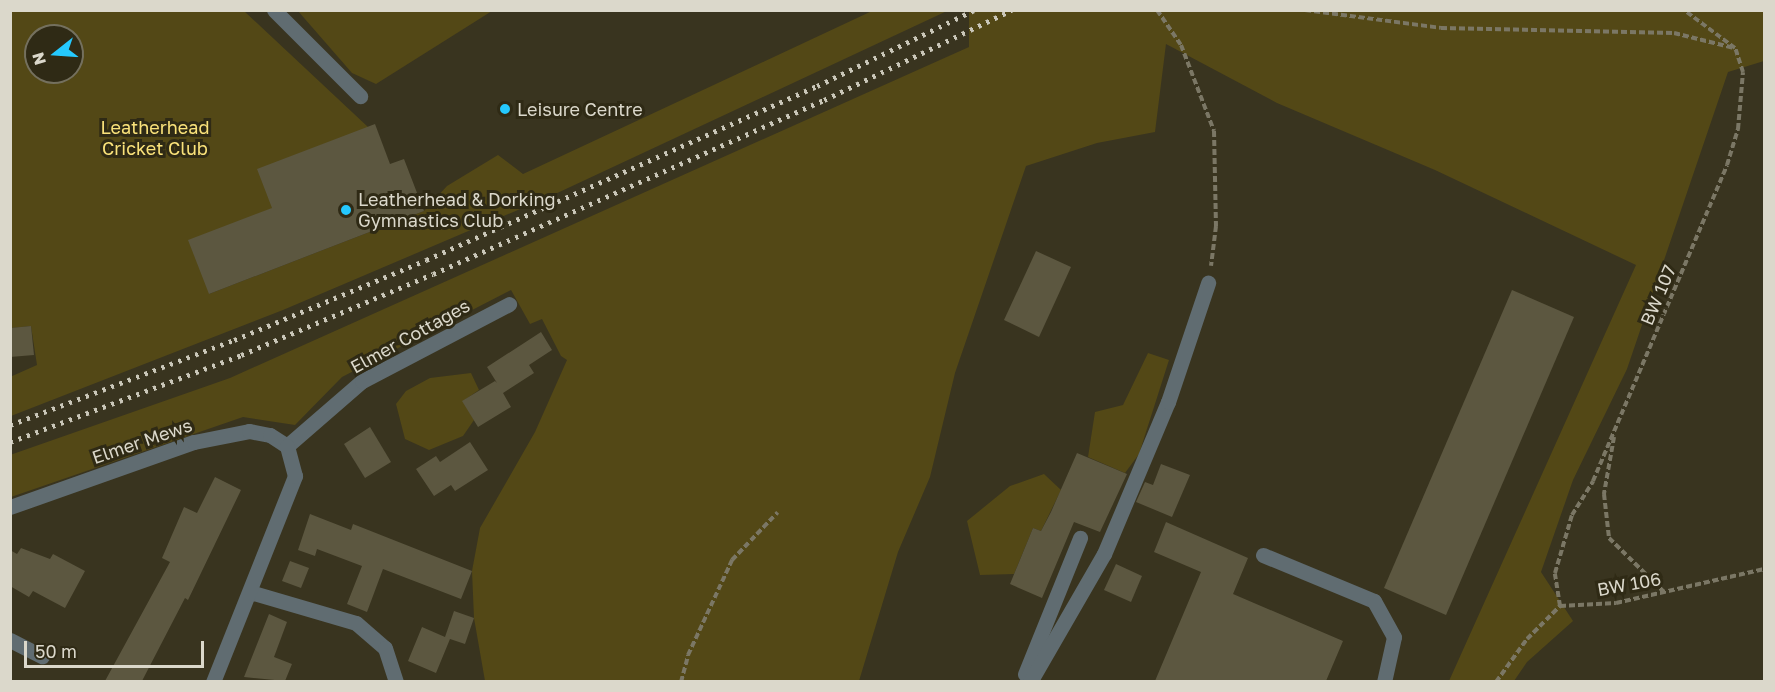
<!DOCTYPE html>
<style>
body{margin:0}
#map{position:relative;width:1775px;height:692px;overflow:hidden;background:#39341f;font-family:"Golos Text",sans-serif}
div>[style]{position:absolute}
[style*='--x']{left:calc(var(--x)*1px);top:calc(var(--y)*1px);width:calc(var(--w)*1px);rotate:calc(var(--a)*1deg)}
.green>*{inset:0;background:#534816}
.building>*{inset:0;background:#5c5740}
.path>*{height:4px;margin-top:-2px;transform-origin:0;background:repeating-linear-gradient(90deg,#7b7765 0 6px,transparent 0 9px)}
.minor>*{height:15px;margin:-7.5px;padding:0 7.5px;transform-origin:7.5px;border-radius:7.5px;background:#606c71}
.rail>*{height:4.5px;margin-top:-2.25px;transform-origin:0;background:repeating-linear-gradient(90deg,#cac7b9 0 3px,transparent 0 9px)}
.dots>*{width:16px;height:16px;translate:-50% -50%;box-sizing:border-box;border:3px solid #2f2a15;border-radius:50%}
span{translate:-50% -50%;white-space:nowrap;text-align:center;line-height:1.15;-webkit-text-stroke:6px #2f2a15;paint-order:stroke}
.poi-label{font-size:18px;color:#dbd8cb}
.left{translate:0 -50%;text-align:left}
.park-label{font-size:18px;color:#fae27a}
.street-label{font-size:18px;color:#dbd8cb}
.frame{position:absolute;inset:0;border:12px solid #dbd8cb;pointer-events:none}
.north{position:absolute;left:24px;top:24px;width:60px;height:60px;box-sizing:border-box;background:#2f2a15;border:2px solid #74705e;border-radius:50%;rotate:253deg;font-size:16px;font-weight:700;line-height:24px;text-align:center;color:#dbd8cb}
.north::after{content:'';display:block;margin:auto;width:21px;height:27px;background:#25c9fe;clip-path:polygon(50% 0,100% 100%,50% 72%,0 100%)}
.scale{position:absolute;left:24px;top:641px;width:180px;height:27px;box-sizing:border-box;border:3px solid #dbd8cb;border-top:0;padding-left:8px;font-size:18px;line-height:21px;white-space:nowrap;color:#dbd8cb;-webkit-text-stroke:4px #2f2a15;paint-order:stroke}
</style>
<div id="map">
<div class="green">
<i style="clip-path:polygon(evenodd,11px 11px,244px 11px,368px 127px,272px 208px,209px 294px,424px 211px,447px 186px,498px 155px,523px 174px,872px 11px,947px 11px,553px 195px,283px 310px,11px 416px,10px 377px,37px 365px,31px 326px,11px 328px,11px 11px,36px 36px,72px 36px,72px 72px,36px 72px,36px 36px)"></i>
<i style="clip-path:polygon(298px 11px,492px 11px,376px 84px,352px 73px)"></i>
<i style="clip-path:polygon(969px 11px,1764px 11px,1764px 61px,1728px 72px,1627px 369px,1573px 480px,1541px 572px,1573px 621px,1527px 662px,1514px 681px,1449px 681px,1636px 265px,1435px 170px,1277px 103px,1166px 44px,1155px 132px,1097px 143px,1026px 166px,955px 373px,930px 477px,898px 552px,859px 681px,485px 681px,474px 618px,472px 571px,480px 528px,535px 432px,567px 360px,561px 356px,542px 319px,530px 324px,511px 290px,342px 377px,295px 425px,243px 417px,11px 497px,10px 455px,230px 378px,969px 47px)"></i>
<i style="clip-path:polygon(1148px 353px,1169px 360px,1139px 454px,1125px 473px,1088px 457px,1095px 412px,1123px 405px)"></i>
<i style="clip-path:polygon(471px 373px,479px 390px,463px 401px,474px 420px,463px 436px,429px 450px,405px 439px,396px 404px,406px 391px,430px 378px)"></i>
<i style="clip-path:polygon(1044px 474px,1061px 490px,1041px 531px,1033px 528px,1014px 574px,980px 575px,967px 521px,1010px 486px)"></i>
</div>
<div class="building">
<i style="clip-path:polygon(375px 124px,390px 164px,404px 159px,424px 211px,209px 294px,188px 240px,272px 208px,257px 169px)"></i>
<i style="clip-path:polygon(1036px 251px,1071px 267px,1039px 337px,1004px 320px)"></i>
<i style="clip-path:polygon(1512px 290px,1574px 317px,1446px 615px,1384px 588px)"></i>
<i style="clip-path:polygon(31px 326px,34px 355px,10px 357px,10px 328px)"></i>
<i style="clip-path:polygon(541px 332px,552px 350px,529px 365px,534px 373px,503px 393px,511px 407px,478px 427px,462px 401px,495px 381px,497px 383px,487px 367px)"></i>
<i style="clip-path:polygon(370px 427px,391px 462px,365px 478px,344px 444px)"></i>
<i style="clip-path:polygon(470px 442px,488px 470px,455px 491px,451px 485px,434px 496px,416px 469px,436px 456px,440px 462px)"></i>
<i style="clip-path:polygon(1077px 453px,1127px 474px,1100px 532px,1074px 522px,1042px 598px,1010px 584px,1033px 528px,1041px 531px,1051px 512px)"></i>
<i style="clip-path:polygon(1161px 464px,1190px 475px,1172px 517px,1136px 502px,1145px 482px,1153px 485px)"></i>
<i style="clip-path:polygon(215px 477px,241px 490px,188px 600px,185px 598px,142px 681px,105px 681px,170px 562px,162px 558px,184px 507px,197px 513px)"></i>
<i style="clip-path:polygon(310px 514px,351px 530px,353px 524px,472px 571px,461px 599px,383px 569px,367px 612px,347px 604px,362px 566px,317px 549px,315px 556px,298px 550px)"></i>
<i style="clip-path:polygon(1166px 522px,1248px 558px,1233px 594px,1343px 641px,1326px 681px,1155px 681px,1201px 572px,1154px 552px)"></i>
<i style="clip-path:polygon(21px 548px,50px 559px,53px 554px,85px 571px,65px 608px,33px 591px,29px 597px,10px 586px,10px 550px,17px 554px)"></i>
<i style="clip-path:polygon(290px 561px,309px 568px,301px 588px,282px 581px)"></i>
<i style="clip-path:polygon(1116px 564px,1142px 576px,1131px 602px,1104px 590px)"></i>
<i style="clip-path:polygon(454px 611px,474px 618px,465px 644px,450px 639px,436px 673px,408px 661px,422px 627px,445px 637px)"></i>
<i style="clip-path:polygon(269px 614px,287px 622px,274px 657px,292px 664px,285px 681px,244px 677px)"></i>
</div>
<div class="path">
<i style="--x:1157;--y:10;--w:42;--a:55.6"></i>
<i style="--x:1181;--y:45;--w:92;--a:69"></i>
<i style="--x:1214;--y:131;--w:95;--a:88.8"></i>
<i style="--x:1216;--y:226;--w:40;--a:97.1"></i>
<i style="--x:1305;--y:10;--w:137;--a:7.5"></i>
<i style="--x:1441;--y:28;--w:233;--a:1.2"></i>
<i style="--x:1674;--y:33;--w:62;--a:14"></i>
<i style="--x:1614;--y:437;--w:58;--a:100"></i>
<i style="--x:1604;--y:494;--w:44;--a:83.5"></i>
<i style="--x:1609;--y:538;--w:76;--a:44.5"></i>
<i style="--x:1560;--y:606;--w:33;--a:-99"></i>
<i style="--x:1555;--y:573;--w:60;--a:-73.7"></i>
<i style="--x:1572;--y:515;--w:40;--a:-58"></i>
<i style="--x:1593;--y:481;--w:343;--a:-67"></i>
<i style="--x:1727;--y:165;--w:38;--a:-73"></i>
<i style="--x:1738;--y:129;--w:57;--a:-85"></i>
<i style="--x:1743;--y:72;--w:25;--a:-108"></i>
<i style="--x:1735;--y:48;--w:64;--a:-143.3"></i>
<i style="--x:681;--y:682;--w:28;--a:-75"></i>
<i style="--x:688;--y:655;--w:105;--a:-65.1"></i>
<i style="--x:732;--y:560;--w:66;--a:-46.2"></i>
<i style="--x:1496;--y:682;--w:53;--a:-54.2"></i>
<i style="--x:1527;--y:639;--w:47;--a:-45"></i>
<i style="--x:1560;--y:606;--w:56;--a:-3.1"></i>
<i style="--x:1616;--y:603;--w:152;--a:-12.9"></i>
</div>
<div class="minor">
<i style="--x:274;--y:10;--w:122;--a:45"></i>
<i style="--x:287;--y:446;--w:99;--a:-40.9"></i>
<i style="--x:362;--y:381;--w:166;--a:-27.6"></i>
<i style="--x:10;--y:507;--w:195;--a:-19.5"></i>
<i style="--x:194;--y:442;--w:56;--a:-11.3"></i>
<i style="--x:249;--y:431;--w:21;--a:11"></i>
<i style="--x:270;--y:435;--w:20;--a:33"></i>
<i style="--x:1263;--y:555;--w:120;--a:22.5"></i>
<i style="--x:1374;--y:601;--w:41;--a:60.9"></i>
<i style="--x:1394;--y:637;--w:46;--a:102.5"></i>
<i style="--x:250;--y:592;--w:110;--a:16.3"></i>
<i style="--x:356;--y:623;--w:38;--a:41"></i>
<i style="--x:385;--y:648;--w:36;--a:72"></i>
<i style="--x:10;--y:640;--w:36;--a:27"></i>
<i style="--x:1025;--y:674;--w:147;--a:-68"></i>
<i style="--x:213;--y:682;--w:222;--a:-68.3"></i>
<i style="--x:295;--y:476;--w:31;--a:-105"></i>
<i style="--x:1030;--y:682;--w:148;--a:-60"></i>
<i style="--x:1104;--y:554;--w:165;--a:-67.2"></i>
<i style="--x:1168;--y:402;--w:126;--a:-71.4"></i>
</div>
<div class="rail">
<i style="--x:10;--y:425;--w:240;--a:-20.8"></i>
<i style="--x:234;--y:340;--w:208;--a:-22.6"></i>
<i style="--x:426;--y:260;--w:428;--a:-24"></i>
<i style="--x:817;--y:86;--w:174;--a:-25.8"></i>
<i style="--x:10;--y:442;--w:247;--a:-20.6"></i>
<i style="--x:241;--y:355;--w:208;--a:-22.9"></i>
<i style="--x:433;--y:274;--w:428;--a:-24"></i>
<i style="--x:824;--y:100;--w:208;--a:-25.6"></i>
</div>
<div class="dots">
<i style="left:505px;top:109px;background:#25c9fe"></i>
<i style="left:346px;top:210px;background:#25c9fe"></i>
</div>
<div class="poi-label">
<span class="left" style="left:517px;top:109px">Leisure Centre</span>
<span class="left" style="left:358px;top:210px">Leatherhead &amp; Dorking<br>Gymnastics Club</span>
</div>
<div class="park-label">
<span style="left:155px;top:138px">Leatherhead<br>Cricket Club</span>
</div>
<div class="street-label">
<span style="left:1658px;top:295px;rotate:-67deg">BW 107</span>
<span style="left:410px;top:336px;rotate:-29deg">Elmer Cottages</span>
<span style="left:142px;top:441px;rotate:-19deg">Elmer Mews</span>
<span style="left:1629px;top:584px;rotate:-10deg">BW 106</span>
</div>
<div class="frame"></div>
<div class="north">N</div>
<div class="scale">50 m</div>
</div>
